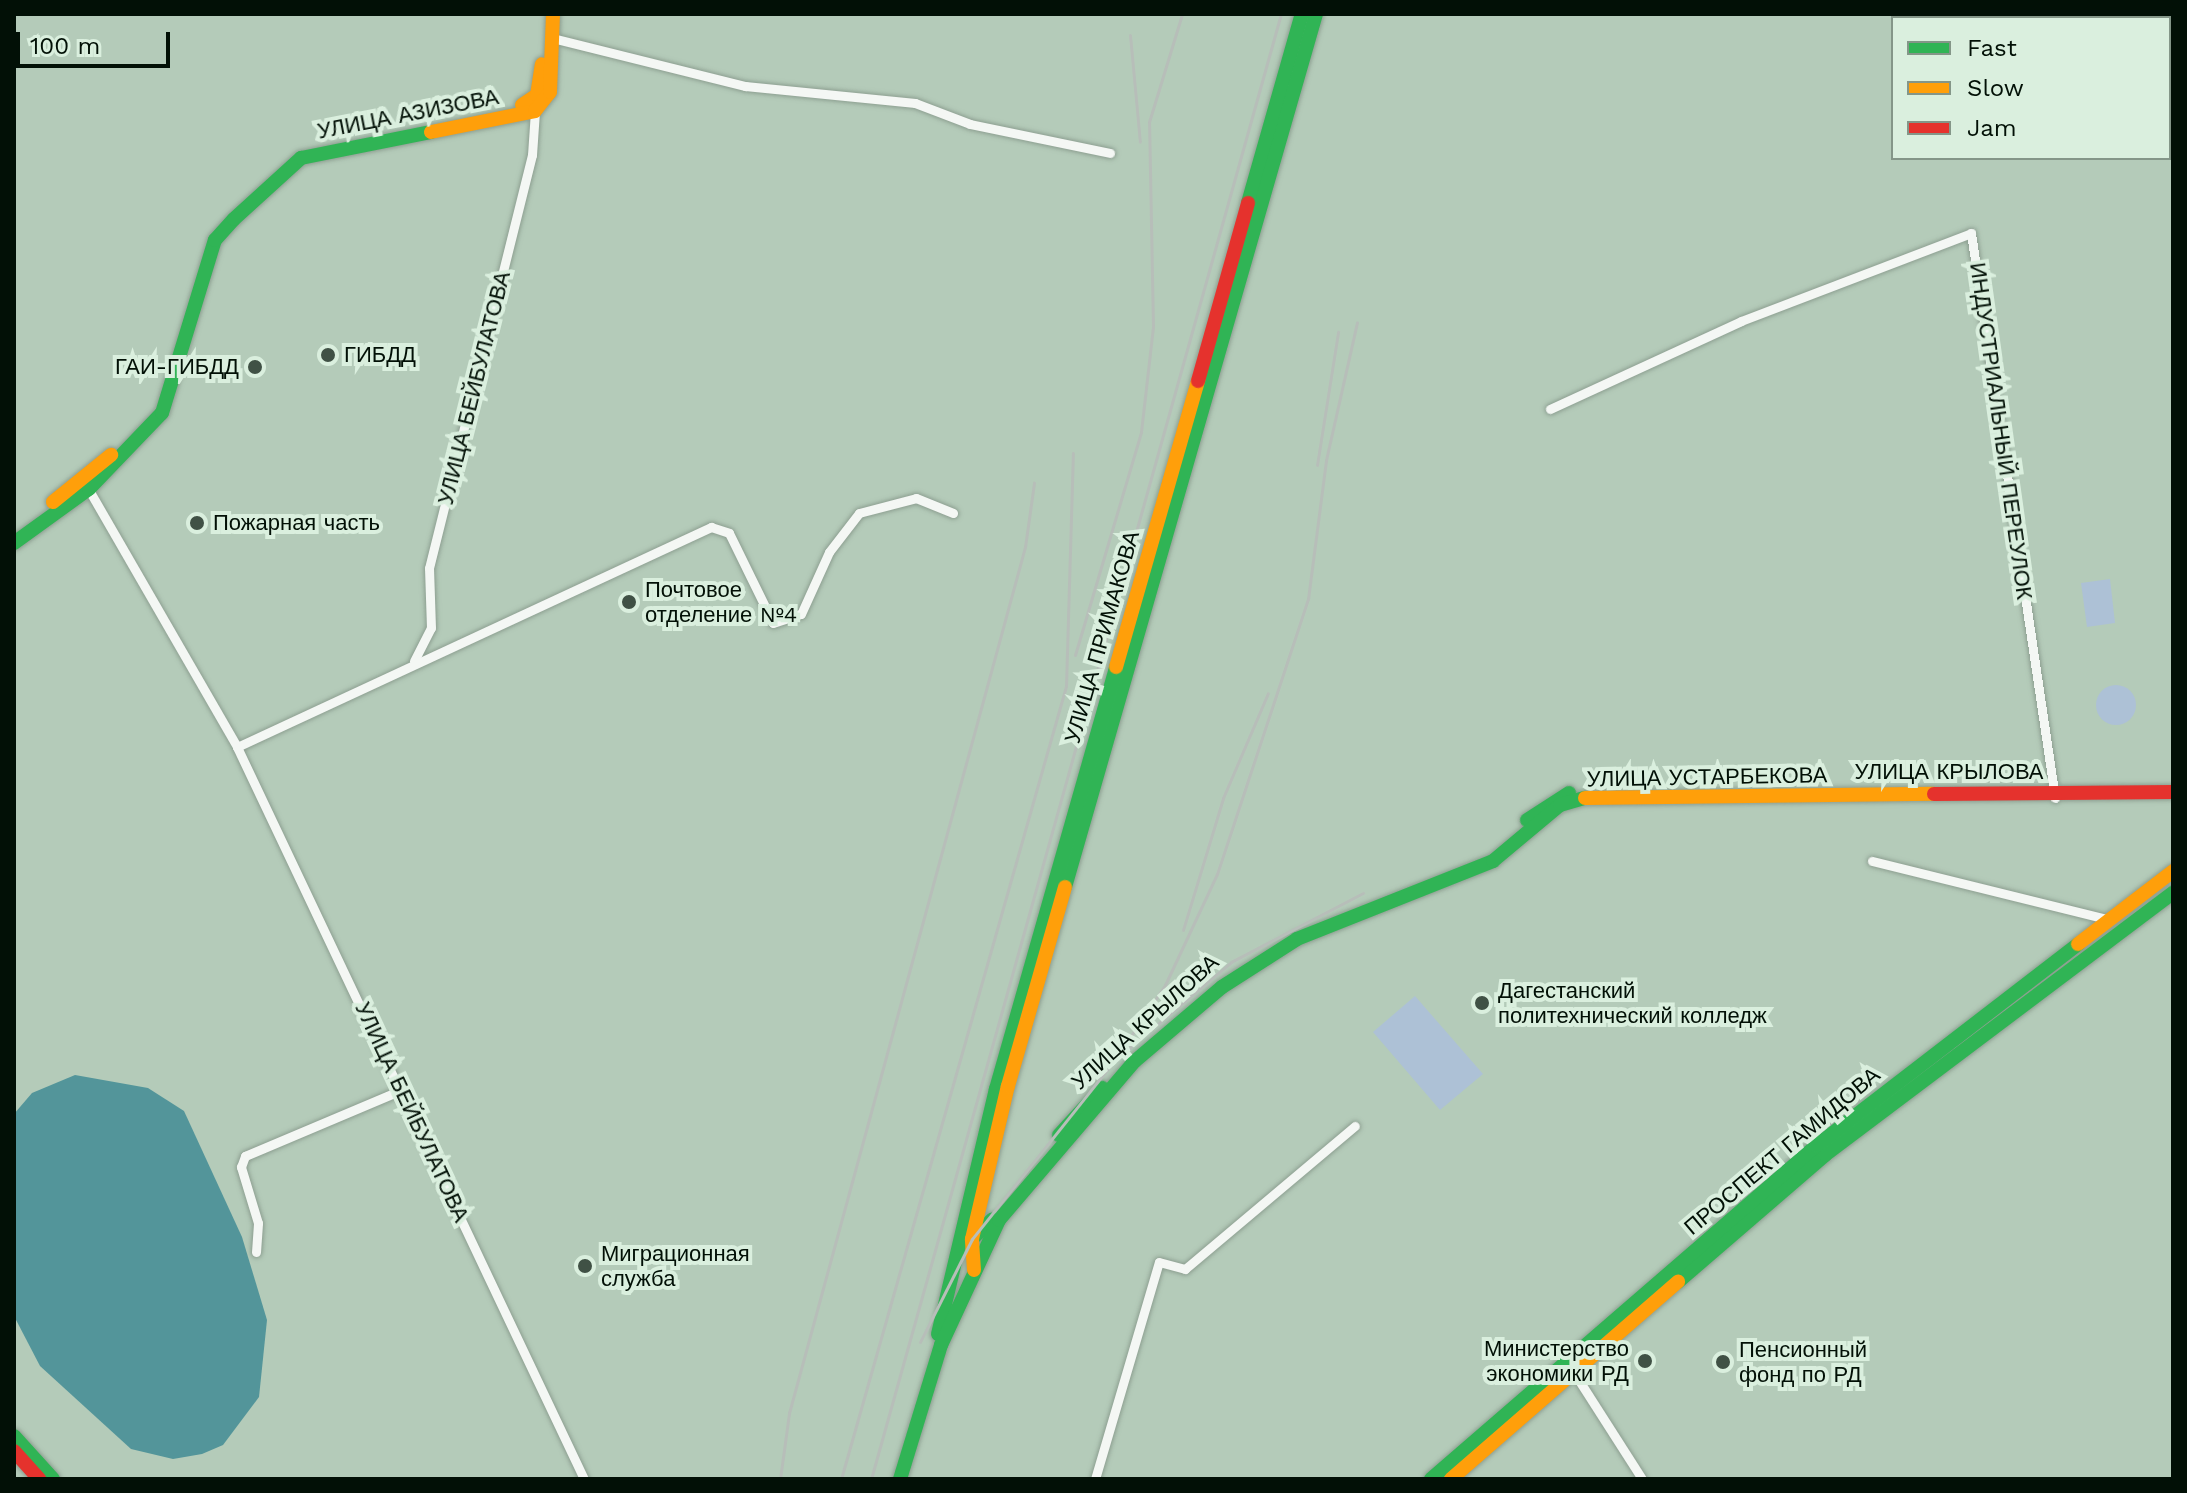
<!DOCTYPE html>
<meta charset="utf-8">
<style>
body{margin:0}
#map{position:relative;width:2187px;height:1493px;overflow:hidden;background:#b4cbb9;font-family:"Work Sans",sans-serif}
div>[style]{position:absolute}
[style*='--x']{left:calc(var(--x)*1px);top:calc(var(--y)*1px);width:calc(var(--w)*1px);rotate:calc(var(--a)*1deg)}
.green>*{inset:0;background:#adc1d6}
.round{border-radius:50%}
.water>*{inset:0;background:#53959a}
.roads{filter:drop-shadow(0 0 2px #8d9f91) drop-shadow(0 0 2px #8d9f91)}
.street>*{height:9px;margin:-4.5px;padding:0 4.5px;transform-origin:4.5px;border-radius:4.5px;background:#f4f7f4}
.fast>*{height:14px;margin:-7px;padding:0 7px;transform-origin:7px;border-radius:7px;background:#30b455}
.slow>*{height:14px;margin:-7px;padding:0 7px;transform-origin:7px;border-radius:7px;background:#ff9f0a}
.jam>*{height:14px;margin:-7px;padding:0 7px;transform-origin:7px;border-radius:7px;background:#e5322d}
.rail>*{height:3px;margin:-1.5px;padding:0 1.5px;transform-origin:1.5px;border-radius:1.5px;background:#b7beb9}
.dots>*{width:22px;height:22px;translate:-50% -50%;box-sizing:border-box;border:4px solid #daefde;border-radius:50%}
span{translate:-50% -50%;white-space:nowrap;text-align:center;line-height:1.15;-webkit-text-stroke:8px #daefde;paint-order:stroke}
.street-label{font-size:22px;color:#021006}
.poi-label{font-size:22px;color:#021006}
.left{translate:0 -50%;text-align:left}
.right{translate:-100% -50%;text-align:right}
.frame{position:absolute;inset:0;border:16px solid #021006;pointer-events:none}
.legend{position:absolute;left:1891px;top:16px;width:280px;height:144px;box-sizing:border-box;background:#daefde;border:2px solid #849688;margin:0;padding:10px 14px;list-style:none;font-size:24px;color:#021006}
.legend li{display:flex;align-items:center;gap:16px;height:40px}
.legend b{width:40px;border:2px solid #849688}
.scale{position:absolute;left:16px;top:32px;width:154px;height:36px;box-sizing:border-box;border:4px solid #021006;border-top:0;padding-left:10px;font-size:24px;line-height:28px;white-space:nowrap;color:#021006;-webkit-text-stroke:6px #daefde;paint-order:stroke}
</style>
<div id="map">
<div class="green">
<i style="clip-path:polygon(2110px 579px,2115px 623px,2087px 627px,2081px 583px)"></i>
<i class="round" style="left:2096px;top:685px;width:40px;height:40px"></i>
<i style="clip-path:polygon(1415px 996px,1483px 1074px,1440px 1110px,1373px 1032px)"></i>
</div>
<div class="water">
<i style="clip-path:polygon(75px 1075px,148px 1088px,184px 1111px,242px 1237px,267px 1320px,259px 1397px,223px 1445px,202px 1454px,173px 1459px,131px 1449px,40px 1366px,14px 1316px,14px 1114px,32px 1093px)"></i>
</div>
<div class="roads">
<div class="street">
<i style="--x:552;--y:38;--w:199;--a:14"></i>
<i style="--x:745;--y:86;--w:171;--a:5.7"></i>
<i style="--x:915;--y:103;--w:59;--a:20.9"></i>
<i style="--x:970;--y:124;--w:143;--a:11.7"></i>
<i style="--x:1550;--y:409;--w:210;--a:-24.7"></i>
<i style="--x:1741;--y:321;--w:246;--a:-20.9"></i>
<i style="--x:1971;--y:233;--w:571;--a:81.54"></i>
<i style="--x:86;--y:485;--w:302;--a:60"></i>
<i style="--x:237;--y:747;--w:810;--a:64.64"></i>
<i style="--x:414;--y:661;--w:37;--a:-63"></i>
<i style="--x:431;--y:628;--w:60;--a:-91.9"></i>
<i style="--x:429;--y:568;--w:426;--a:-76"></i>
<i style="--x:532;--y:155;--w:44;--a:-86.1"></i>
<i style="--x:237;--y:747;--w:523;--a:-24.9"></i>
<i style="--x:711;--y:527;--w:19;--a:18"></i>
<i style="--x:729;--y:533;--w:100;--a:63.9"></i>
<i style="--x:773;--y:623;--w:29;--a:-18"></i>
<i style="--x:801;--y:614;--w:68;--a:-65.7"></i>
<i style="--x:829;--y:552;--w:49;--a:-52.4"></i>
<i style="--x:859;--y:513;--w:59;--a:-14.7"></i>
<i style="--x:916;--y:498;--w:40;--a:22"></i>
<i style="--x:1872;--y:861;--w:242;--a:13.9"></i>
<i style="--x:256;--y:1252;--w:29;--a:-86"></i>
<i style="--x:258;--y:1223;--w:59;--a:-106.9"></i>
<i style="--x:241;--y:1167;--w:12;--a:-70"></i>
<i style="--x:245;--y:1156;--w:169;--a:-22.9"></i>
<i style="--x:1573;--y:1371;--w:128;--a:57.4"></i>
<i style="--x:1095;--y:1479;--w:226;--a:-73.6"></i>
<i style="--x:1159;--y:1262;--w:27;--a:15"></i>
<i style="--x:1185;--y:1269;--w:222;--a:-40.1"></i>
</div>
<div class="fast">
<i style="--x:1248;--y:203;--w:197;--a:-74.1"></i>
<i style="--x:14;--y:543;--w:92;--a:-35.8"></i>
<i style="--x:89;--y:489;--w:105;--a:-46.2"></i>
<i style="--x:162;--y:413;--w:181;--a:-73"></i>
<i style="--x:215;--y:240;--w:28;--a:-48"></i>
<i style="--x:234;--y:219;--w:91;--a:-42.3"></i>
<i style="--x:301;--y:158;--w:133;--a:-11.3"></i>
<i style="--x:1527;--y:820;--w:50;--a:-32.7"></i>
<i style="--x:1065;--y:887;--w:908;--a:-73.96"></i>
<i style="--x:1059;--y:1135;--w:64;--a:-47.5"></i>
<i style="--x:972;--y:1239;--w:28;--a:-44"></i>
<i style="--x:1678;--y:1282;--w:194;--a:-40.8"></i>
<i style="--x:1825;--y:1155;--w:436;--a:-37"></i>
<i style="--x:938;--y:1334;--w:252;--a:-76.7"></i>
<i style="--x:996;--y:1089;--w:439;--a:-74.1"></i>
<i style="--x:14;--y:1436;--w:58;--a:47.8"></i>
<i style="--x:900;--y:1479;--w:140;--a:-73"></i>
<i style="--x:941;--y:1345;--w:138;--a:-65.1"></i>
<i style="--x:999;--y:1220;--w:209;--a:-49.5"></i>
<i style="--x:1135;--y:1061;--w:114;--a:-40.4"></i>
<i style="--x:1222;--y:987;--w:89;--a:-32.6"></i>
<i style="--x:1297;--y:939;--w:211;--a:-21.7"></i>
<i style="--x:1493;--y:861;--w:87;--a:-39.9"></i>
<i style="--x:1560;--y:805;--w:26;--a:-16"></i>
<i style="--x:1431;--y:1479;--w:509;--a:-40.86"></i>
<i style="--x:1816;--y:1146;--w:331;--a:-37.6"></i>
</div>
<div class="slow">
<i style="--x:522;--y:105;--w:18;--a:-34"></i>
<i style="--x:537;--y:95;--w:31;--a:-81"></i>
<i style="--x:431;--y:132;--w:106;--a:-11.4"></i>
<i style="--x:535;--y:111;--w:24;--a:-52"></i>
<i style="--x:550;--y:92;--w:78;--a:-87.8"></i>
<i style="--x:53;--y:502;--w:75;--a:-39"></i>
<i style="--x:1116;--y:667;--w:298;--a:-74"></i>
<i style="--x:1585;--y:798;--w:349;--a:-0.7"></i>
<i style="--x:2078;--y:944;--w:120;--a:-37.5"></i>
<i style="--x:974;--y:1270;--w:31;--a:-94"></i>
<i style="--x:972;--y:1239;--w:157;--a:-76.8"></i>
<i style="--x:1008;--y:1086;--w:207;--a:-74"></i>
<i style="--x:1451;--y:1479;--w:301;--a:-41"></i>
</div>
<div class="jam">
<i style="--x:1198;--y:381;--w:185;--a:-74.3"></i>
<i style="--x:1934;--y:794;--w:239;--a:-0.5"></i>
<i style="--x:14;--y:1451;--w:38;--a:48"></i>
</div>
</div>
<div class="rail">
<i style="--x:1130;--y:35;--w:107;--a:84.7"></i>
<i style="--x:1317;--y:465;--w:135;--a:-81"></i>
<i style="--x:1075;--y:655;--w:233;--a:-73.5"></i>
<i style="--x:1141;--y:432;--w:106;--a:-83.5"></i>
<i style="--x:1153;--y:327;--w:205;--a:-91.1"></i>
<i style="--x:1149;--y:122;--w:113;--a:-73"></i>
<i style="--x:1183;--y:930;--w:138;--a:-73.1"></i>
<i style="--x:1223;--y:798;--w:114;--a:-66.8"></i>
<i style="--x:1114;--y:1061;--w:92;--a:-56.1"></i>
<i style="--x:1165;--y:985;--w:123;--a:-64.9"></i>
<i style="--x:1217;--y:874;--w:290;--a:-71.7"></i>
<i style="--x:1308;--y:599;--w:140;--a:-82.6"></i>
<i style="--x:1326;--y:460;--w:141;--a:-77.3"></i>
<i style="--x:920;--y:1342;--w:115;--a:-63.2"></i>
<i style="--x:972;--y:1239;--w:228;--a:-51.4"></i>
<i style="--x:1114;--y:1061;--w:153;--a:-40.2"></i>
<i style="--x:1231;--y:962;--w:149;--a:-27.6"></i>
<i style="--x:780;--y:1479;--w:67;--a:-82.2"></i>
<i style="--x:789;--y:1413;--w:898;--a:-74.76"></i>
<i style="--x:1025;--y:547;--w:65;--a:-82"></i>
<i style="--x:841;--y:1479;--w:824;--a:-74.16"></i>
<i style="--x:1066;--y:686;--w:233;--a:-88.3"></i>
<i style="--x:871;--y:1479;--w:1521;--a:-74.37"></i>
</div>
<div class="dots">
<i style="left:328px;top:355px;background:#405145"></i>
<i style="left:255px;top:367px;background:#405145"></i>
<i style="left:197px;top:523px;background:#405145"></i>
<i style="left:629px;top:602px;background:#405145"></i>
<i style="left:1482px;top:1003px;background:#405145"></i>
<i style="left:585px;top:1266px;background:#405145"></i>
<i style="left:1645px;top:1361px;background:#405145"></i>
<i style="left:1723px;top:1362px;background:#405145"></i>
</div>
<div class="street-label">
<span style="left:408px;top:114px;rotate:-11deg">УЛИЦА АЗИЗОВА</span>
<span style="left:474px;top:388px;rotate:-76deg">УЛИЦА БЕЙБУЛАТОВА</span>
<span style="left:2001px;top:431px;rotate:82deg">ИНДУСТРИАЛЬНЫЙ ПЕРЕУЛОК</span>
<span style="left:1102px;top:637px;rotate:-74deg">УЛИЦА ПРИМАКОВА</span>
<span style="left:1949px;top:772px">УЛИЦА КРЫЛОВА</span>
<span style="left:1707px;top:777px;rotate:-1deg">УЛИЦА УСТАРБЕКОВА</span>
<span style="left:1145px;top:1022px;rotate:-42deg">УЛИЦА КРЫЛОВА</span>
<span style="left:412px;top:1112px;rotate:65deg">УЛИЦА БЕЙБУЛАТОВА</span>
<span style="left:1782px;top:1151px;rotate:-40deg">ПРОСПЕКТ ГАМИДОВА</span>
</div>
<div class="poi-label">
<span class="left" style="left:344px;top:355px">ГИБДД</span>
<span class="right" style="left:239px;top:367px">ГАИ-ГИБДД</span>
<span class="left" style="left:213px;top:523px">Пожарная часть</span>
<span class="left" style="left:645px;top:602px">Почтовое<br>отделение №4</span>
<span class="left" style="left:1498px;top:1003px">Дагестанский<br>политехнический колледж</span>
<span class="left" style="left:601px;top:1266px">Миграционная<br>служба</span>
<span class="right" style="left:1629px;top:1361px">Министерство<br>экономики РД</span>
<span class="left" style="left:1739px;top:1362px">Пенсионный<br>фонд по РД</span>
</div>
<div class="frame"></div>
<ul class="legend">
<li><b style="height:10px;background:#30b455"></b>Fast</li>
<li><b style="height:10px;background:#ff9f0a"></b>Slow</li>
<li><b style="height:10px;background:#e5322d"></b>Jam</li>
</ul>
<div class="scale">100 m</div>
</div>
